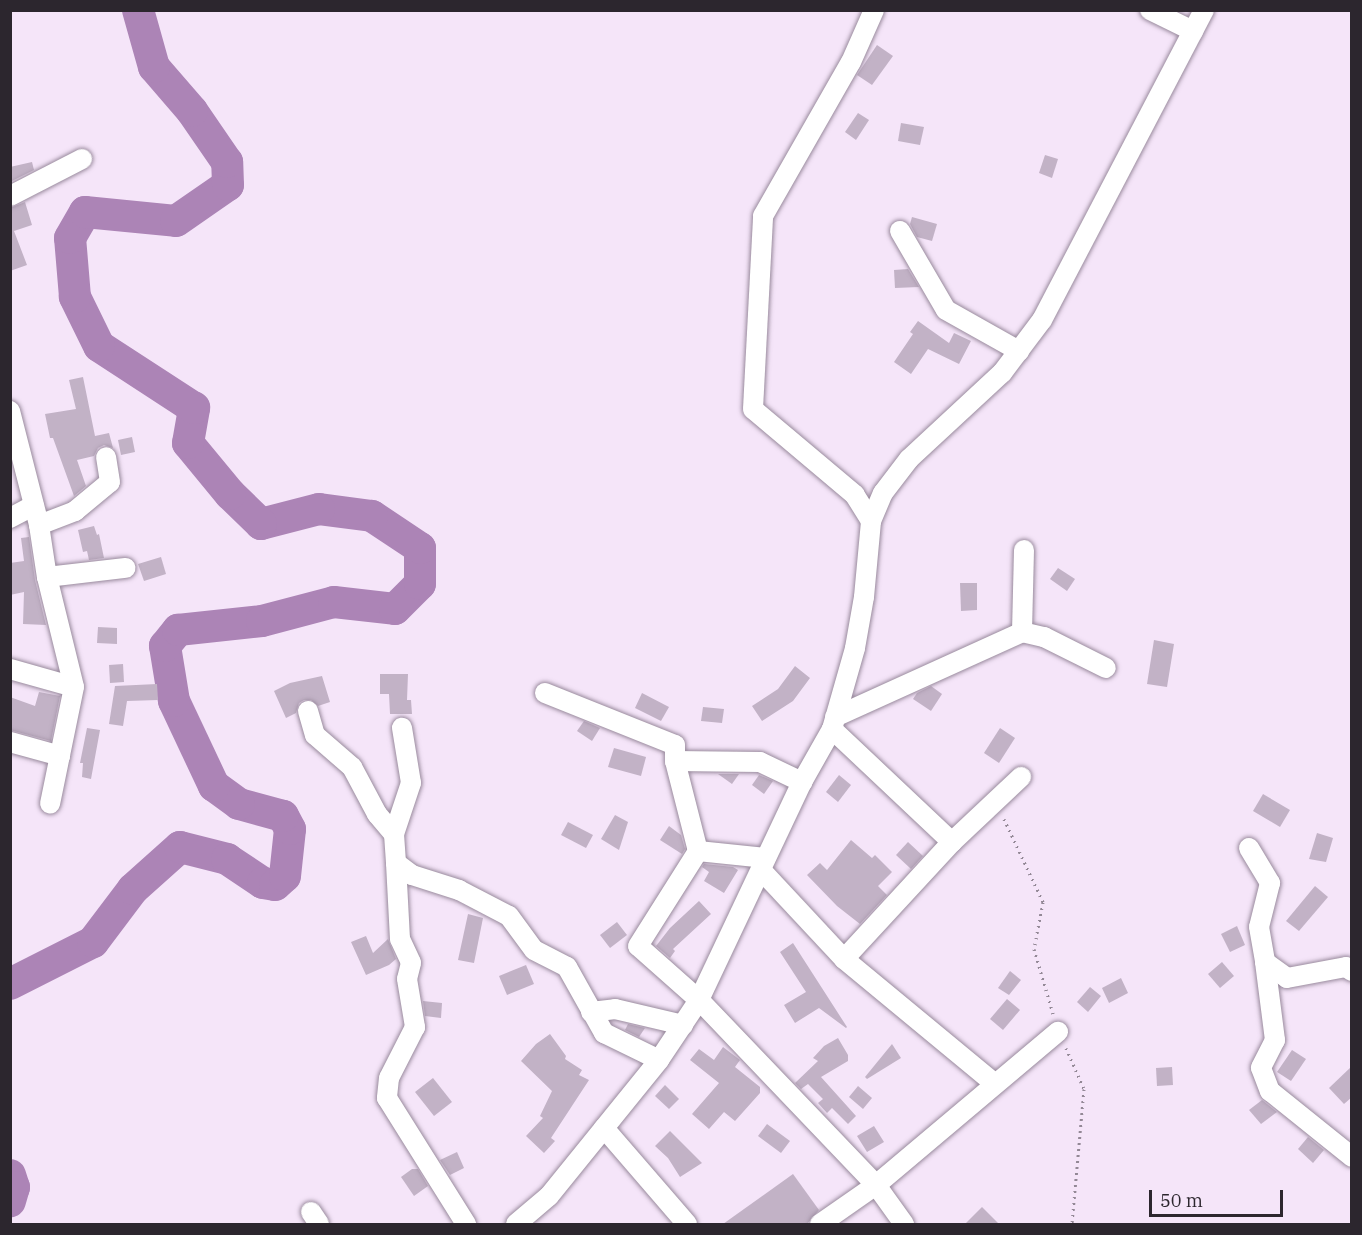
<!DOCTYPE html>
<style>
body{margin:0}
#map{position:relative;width:1362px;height:1235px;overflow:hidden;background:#f5e5f9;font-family:"IBM Plex Serif",serif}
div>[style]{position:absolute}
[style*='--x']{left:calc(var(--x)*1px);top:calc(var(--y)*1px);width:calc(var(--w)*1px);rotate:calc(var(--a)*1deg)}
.river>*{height:32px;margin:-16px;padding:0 16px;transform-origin:16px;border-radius:16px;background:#ac84b6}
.building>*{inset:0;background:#c2b2c6}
.path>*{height:3px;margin-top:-1.5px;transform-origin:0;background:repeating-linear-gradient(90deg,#938896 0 1.5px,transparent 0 6px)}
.roads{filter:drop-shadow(0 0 2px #998a9d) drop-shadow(0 0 2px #998a9d)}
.minor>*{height:20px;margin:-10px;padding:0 10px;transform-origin:10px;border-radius:10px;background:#fff}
span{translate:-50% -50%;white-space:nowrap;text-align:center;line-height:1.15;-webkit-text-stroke:4.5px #f5e5f9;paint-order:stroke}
.frame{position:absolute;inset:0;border:12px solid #2c262e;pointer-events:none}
.scale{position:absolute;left:1149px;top:1190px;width:134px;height:27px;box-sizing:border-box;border:3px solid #2c262e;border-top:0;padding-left:8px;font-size:18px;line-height:21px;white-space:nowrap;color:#2c262e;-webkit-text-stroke:4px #f5e5f9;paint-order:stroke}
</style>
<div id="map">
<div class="river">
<i style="--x:10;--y:984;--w:93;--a:-26.8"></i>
<i style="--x:93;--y:942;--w:66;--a:-53"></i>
<i style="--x:133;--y:889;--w:63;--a:-41.8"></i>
<i style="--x:180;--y:847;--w:49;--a:14.3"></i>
<i style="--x:227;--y:859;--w:43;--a:33.7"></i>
<i style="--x:263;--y:883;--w:12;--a:9"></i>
<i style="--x:275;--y:885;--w:13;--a:-42"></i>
<i style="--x:285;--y:876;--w:47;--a:-83.9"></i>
<i style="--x:290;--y:829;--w:15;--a:-118"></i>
<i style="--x:283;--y:816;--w:46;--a:-164.7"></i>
<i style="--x:239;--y:804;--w:31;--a:-144"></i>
<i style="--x:214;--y:786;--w:94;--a:-115.2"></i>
<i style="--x:174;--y:701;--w:56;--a:-99.3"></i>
<i style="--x:165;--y:646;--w:21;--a:-51"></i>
<i style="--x:178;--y:630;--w:84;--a:-6.1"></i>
<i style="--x:262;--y:621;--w:74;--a:-14.8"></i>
<i style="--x:334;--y:602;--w:61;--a:6.5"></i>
<i style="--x:395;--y:609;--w:35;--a:-45"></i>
<i style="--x:420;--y:584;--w:36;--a:-90"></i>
<i style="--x:420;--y:548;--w:58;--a:-146.3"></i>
<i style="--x:372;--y:516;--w:53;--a:-172.5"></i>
<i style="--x:319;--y:509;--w:60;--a:165.5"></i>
<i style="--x:261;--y:524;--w:43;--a:-135.9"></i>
<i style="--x:230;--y:494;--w:66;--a:-129.5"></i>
<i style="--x:188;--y:443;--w:36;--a:-80"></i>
<i style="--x:194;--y:408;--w:113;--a:-146.9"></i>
<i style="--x:99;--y:346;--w:55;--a:-116.1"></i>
<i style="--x:75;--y:297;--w:59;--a:-94.8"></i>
<i style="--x:70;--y:238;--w:30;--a:-60"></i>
<i style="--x:85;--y:212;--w:91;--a:5.6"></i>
<i style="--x:176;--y:221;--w:63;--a:-34.7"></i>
<i style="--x:228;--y:185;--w:23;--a:-92"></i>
<i style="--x:227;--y:162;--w:62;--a:-124.5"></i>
<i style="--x:192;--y:111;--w:58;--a:-130.8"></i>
<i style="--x:154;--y:67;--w:59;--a:-105.7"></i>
<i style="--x:10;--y:1175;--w:13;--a:72"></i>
<i style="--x:14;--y:1187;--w:15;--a:106"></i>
</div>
<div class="building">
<i style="clip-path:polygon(877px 45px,893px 56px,872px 85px,857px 75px)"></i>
<i style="clip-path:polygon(858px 113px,869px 120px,856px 140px,845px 132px)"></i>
<i style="clip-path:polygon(901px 123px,924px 127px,920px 145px,898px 141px)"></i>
<i style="clip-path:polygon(1045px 155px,1058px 159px,1052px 178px,1039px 173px)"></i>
<i style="clip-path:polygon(32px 162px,34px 170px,10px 182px,10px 167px)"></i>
<i style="clip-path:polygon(25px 202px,32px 225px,14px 231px,27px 265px,10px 271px,10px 208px)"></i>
<i style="clip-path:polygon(912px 217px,937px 224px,932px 241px,917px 237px,910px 224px)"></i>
<i style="clip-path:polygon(908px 269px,919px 287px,895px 288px,894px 270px)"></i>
<i style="clip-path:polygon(918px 321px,949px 343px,954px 333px,971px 341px,959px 364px,928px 349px,911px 374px,894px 362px,913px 334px,910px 332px)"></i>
<i style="clip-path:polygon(83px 377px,95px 436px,109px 433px,113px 448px,104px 445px,98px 448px,94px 456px,77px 460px,86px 486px,74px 496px,53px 438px,50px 438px,45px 414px,76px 409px,69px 380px)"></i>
<i style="clip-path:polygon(132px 437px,135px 452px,121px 455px,118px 440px)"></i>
<i style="clip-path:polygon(94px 526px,97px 535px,99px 534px,104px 558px,89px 560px,87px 551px,83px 552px,78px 530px)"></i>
<i style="clip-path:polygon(29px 537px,35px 580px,46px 625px,23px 624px,24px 592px,10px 595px,10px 563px,24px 561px,21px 538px)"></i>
<i style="clip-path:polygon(161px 557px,166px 574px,144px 581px,138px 564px)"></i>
<i style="clip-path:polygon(1058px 568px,1075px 579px,1067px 591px,1050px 579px)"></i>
<i style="clip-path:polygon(960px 583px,977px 583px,977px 610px,961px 611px)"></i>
<i style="clip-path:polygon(98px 627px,117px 628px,117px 644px,97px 643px)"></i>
<i style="clip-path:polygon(1154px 640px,1174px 644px,1167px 687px,1147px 684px)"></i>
<i style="clip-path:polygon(123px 664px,124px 682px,110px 683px,109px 665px)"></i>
<i style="clip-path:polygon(795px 666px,810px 678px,793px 701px,762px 721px,752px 706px,778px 689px)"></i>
<i style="clip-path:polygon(380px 674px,408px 674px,407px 700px,411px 700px,412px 714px,390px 714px,389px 694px,380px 694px)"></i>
<i style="clip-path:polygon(322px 676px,330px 702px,318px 706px,311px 700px,304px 700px,299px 703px,296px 713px,286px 718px,274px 691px,290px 683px)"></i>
<i style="clip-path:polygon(157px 684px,158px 700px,127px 701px,123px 726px,109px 724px,115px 686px)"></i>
<i style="clip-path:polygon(931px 686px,942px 694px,931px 711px,913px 699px,917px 693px)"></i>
<i style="clip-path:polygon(39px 692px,60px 696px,51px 741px,10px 730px,10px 697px,35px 706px)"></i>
<i style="clip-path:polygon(642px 693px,669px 707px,661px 721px,635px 708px)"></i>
<i style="clip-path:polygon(703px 707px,724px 709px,722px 723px,701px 721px)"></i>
<i style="clip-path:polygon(584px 721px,600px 728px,592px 741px,577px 731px)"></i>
<i style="clip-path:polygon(87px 728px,100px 730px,91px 779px,82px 777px,83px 763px,80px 763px)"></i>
<i style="clip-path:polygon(1000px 728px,1015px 738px,999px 763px,984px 753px)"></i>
<i style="clip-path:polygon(614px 748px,646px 757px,641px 776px,608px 767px)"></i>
<i style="clip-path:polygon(718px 774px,739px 774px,732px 784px)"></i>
<i style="clip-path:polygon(759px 775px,773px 781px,764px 794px,752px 785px)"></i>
<i style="clip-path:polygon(839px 775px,851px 785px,838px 802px,826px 792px)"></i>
<i style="clip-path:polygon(1263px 794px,1290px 810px,1280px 827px,1253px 811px)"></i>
<i style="clip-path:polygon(615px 815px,628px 822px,619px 850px,601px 839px)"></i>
<i style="clip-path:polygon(568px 822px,593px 835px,586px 848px,561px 835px)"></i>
<i style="clip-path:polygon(669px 826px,681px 835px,685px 849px,682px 854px,660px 840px)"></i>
<i style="clip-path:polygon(1317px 833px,1333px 838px,1326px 862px,1309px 859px)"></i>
<i style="clip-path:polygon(851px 840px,872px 858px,875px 855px,892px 872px,878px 886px,887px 895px,860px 924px,837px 906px,807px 875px,820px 863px,827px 870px)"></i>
<i style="clip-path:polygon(908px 842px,923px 856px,911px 869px,896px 855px)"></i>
<i style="clip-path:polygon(704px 864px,733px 867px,738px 870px,724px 893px,704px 881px,709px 872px,702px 867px)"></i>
<i style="clip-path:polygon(1315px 886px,1328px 897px,1299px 931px,1286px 921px)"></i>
<i style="clip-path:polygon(699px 901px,711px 914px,673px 949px,675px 951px,670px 958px,656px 946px,670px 928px)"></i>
<i style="clip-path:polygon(468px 914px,483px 918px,474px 963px,458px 960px)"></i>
<i style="clip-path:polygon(617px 922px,627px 935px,610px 948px,600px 935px)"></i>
<i style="clip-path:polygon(1237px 926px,1245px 945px,1230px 952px,1221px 934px)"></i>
<i style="clip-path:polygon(366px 936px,373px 953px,388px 939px,396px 959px,389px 965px,366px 975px,351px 942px)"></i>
<i style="clip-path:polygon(793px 943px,847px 1027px,846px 1028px,819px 1008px,795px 1023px,784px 1005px,806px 992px,780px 952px)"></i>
<i style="clip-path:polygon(1222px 962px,1234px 976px,1220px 988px,1208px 974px)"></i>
<i style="clip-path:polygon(526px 965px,534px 984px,507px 995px,499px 976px)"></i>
<i style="clip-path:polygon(1010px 971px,1021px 980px,1009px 995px,998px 988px)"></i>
<i style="clip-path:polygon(1121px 978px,1128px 993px,1109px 1003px,1102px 988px)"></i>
<i style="clip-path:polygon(1090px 987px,1101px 996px,1088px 1012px,1077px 1002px)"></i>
<i style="clip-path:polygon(1007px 999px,1020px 1010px,1003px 1030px,990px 1019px)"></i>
<i style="clip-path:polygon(423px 1001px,442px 1003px,441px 1018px,425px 1016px)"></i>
<i style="clip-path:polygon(628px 1024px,645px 1028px,639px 1037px,625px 1030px)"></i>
<i style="clip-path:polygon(550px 1034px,566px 1056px,565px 1059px,582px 1070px,579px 1075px,589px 1080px,551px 1138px,555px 1141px,544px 1153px,526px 1136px,543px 1118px,540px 1116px,552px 1091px,521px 1061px,536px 1044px)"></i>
<i style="clip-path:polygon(838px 1038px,848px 1055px,848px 1061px,821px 1077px,856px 1116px,848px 1124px,832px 1108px,827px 1113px,818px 1103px,823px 1099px,808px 1084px,801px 1089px,795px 1083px,818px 1061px,813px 1058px,824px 1046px)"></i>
<i style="clip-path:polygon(892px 1044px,901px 1058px,867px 1079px,865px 1077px)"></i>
<i style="clip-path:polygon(723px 1047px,740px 1060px,735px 1067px,760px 1087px,760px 1093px,735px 1121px,724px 1112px,709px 1129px,692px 1114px,719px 1083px,690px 1060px,699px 1049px,714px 1060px)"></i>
<i style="clip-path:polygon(1292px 1050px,1306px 1059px,1291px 1081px,1277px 1072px)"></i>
<i style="clip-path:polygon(1352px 1066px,1352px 1097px,1344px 1104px,1329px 1088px)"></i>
<i style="clip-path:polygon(1172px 1067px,1173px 1085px,1157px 1086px,1156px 1068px)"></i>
<i style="clip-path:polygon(433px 1078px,452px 1102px,434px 1116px,415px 1092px)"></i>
<i style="clip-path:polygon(665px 1085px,679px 1099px,669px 1109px,655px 1096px)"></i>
<i style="clip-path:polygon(858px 1086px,872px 1098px,863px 1109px,849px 1097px)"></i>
<i style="clip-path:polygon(1262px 1100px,1277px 1112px,1261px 1124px,1249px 1110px)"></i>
<i style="clip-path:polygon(767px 1124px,790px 1141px,781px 1153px,758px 1136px)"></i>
<i style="clip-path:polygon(874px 1126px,884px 1142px,867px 1152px,857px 1136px)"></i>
<i style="clip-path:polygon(670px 1131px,702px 1163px,680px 1177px,668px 1158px,655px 1146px)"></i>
<i style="clip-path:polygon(1308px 1137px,1324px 1150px,1313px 1163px,1298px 1149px)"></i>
<i style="clip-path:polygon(457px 1152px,464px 1168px,450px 1175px,440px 1160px)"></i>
<i style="clip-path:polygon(412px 1169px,418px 1169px,428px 1186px,414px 1196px,401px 1177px)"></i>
<i style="clip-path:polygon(793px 1174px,819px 1210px,807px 1224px,723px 1224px)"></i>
<i style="clip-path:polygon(982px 1207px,999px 1224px,965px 1224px)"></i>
</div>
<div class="path">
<i style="--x:1004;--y:819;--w:92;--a:64.8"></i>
<i style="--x:1043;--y:902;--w:48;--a:100.8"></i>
<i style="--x:1034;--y:949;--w:71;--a:73.6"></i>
<i style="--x:1066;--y:1048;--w:45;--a:66.3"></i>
<i style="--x:1084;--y:1089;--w:136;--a:95.1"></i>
</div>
<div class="roads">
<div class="minor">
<i style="--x:1150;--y:10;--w:48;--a:26"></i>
<i style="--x:10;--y:196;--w:81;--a:-27.2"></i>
<i style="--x:900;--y:231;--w:91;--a:59.8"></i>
<i style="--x:946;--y:310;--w:84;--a:29.3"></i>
<i style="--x:10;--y:411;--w:118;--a:75.7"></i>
<i style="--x:39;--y:525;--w:53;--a:81.3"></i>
<i style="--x:47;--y:577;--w:113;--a:76.2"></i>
<i style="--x:74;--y:687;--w:119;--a:101.6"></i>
<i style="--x:10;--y:518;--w:27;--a:-28"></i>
<i style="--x:871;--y:521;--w:31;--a:-122"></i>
<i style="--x:855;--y:495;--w:133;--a:-139.9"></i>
<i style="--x:753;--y:409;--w:193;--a:-87"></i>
<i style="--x:763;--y:216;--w:177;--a:-60.3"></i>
<i style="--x:851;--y:62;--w:57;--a:-66.1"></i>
<i style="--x:39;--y:525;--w:39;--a:-21"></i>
<i style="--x:75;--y:511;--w:45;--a:-39.6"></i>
<i style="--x:110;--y:482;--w:25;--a:-99"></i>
<i style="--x:47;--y:577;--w:79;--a:-6.6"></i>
<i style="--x:1022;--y:632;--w:23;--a:13"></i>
<i style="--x:1044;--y:637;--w:69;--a:26.6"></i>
<i style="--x:10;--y:669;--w:66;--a:15.7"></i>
<i style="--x:545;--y:693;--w:140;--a:21.8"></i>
<i style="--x:675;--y:745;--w:16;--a:90"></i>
<i style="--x:675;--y:761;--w:93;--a:75.7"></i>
<i style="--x:698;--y:851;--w:68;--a:5.9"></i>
<i style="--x:308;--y:711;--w:25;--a:74"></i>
<i style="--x:315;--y:735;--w:49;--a:40.9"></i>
<i style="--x:352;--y:767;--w:53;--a:62"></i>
<i style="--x:377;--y:814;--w:26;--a:50"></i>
<i style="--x:394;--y:834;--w:29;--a:86"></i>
<i style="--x:396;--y:863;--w:20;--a:37"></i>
<i style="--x:412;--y:875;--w:49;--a:17.7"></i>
<i style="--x:459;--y:890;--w:56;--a:27.5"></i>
<i style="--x:509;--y:916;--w:42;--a:53.7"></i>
<i style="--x:534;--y:950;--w:37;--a:27"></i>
<i style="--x:567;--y:967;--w:76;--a:60.7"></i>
<i style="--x:604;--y:1033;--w:61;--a:26.1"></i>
<i style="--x:835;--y:717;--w:205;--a:-24.4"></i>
<i style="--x:1022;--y:632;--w:82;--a:-88.6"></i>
<i style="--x:832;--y:729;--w:165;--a:43.3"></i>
<i style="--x:10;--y:742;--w:52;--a:15.6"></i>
<i style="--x:675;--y:761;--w:85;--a:0.7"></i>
<i style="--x:760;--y:762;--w:47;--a:25.5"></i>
<i style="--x:394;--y:834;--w:54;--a:-71.6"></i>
<i style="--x:411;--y:783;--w:56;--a:-99.3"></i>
<i style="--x:1249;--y:848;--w:41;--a:59"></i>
<i style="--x:1270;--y:883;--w:45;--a:104"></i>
<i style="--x:1259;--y:927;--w:36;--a:80"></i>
<i style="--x:1265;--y:962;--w:27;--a:36"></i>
<i style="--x:1287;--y:978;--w:60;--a:-10.6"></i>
<i style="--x:1346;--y:967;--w:7;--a:34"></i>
<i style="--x:396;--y:863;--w:76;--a:87"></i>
<i style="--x:400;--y:939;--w:26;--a:65"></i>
<i style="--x:411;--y:963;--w:16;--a:104"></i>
<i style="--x:407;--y:979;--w:49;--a:80.5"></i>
<i style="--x:415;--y:1027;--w:57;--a:117"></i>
<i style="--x:389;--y:1078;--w:20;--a:96"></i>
<i style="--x:387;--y:1098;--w:149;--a:57.9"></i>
<i style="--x:761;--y:870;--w:122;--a:47"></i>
<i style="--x:844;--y:959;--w:195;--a:39.6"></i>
<i style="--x:844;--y:959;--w:159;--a:-47.3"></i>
<i style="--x:952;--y:842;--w:95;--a:-43.3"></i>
<i style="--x:1265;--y:962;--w:79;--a:82.7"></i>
<i style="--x:1275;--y:1040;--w:31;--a:117"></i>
<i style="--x:1261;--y:1068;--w:25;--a:69"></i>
<i style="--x:1270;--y:1091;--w:105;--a:38.8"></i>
<i style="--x:591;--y:1012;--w:24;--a:-7"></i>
<i style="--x:615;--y:1009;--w:70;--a:13.2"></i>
<i style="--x:604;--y:1128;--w:127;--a:49.2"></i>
<i style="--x:311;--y:1212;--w:14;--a:56"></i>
<i style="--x:516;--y:1224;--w:43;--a:-40.3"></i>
<i style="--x:549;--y:1196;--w:175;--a:-51"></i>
<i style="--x:659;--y:1060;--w:72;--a:-56.3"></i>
<i style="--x:699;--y:1000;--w:81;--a:-138.5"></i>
<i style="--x:638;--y:946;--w:112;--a:-57.7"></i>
<i style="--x:820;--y:1224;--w:68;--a:-34.9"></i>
<i style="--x:876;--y:1185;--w:238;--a:-40.1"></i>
<i style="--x:904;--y:1224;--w:48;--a:-125.7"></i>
<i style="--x:876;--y:1185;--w:256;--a:-133.7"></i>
<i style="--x:699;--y:1000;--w:241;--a:-64.7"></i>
<i style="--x:802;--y:782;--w:61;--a:-60.5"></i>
<i style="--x:832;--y:729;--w:84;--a:-74.1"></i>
<i style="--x:855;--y:648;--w:52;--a:-80"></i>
<i style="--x:864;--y:597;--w:76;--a:-84.7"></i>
<i style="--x:871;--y:521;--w:30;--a:-67"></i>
<i style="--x:883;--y:493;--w:43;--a:-52.6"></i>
<i style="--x:909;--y:459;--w:127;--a:-42.8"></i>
<i style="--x:1002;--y:373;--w:66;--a:-53"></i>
<i style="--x:1042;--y:320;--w:350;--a:-62.4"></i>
</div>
</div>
<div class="frame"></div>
<div class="scale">50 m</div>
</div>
